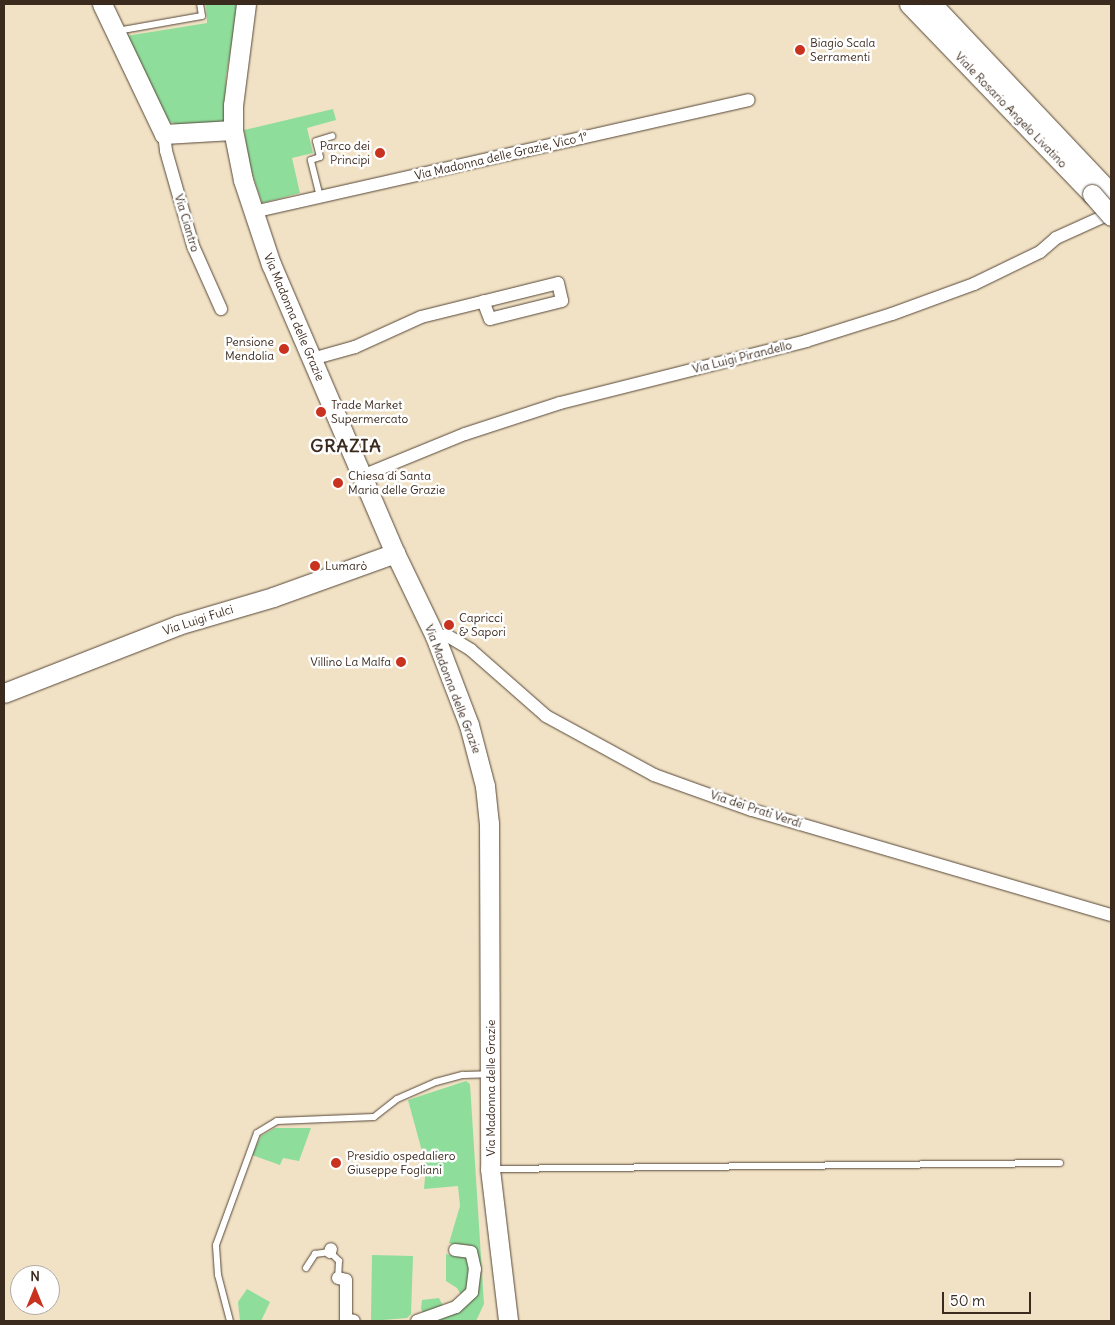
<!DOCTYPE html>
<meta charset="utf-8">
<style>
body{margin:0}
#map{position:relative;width:1115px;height:1325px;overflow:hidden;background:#f1e2c5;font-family:Delius,sans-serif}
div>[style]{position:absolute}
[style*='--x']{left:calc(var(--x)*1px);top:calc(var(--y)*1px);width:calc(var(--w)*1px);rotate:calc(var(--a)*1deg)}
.green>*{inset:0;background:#8fdd9b}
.roads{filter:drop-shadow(0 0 1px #564637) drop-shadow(0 0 1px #564637)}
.lane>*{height:6px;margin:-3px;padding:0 3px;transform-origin:3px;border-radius:3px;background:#fff}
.street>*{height:12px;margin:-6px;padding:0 6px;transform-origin:6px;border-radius:6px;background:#fff}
.secondary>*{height:19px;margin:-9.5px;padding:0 9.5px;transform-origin:9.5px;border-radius:9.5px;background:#fff}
.bridges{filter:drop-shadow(0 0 1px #564637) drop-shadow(0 0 1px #564637)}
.secondary-bridge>*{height:19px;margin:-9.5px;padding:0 9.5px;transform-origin:9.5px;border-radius:9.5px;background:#fff}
.dots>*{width:14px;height:14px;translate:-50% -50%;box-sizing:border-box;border:2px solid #fff;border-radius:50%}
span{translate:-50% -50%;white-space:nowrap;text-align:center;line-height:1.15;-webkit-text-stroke:5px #fff;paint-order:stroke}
.poi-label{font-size:12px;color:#3b2a1e}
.left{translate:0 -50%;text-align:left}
.right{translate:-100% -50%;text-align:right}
.street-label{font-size:12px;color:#3b2a1e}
.district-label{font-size:18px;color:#3b2a1e;font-weight:700;letter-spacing:1px}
.frame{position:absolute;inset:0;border:5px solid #3b2a1e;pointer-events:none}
.north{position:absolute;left:10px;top:1265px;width:50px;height:50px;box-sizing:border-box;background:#fff;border:1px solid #b1aaa5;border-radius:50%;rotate:0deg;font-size:14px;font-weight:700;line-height:20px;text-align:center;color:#3b2a1e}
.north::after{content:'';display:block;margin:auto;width:18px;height:22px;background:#c8321e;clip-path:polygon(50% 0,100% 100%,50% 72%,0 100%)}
.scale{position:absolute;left:942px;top:1292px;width:89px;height:22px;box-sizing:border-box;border:2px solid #3b2a1e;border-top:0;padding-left:6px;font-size:15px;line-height:18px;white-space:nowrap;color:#3b2a1e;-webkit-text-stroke:4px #fff;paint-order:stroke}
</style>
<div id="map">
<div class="green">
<i style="clip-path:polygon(206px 4px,239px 4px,226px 76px,225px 122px,178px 125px,168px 121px,126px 36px,207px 23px)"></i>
<i style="clip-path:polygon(333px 109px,336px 120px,307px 128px,313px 153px,292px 158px,300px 193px,262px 203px,250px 166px,244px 130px)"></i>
<i style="clip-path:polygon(466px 1081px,470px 1084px,484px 1304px,476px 1321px,428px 1321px,421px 1309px,422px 1300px,439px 1298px,444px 1308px,463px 1298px,457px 1288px,446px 1281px,446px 1254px,454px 1256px,456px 1245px,449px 1243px,460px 1206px,458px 1186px,424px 1189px,426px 1166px,408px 1100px)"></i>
<i style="clip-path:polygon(275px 1128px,311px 1128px,299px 1161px,283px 1158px,280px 1165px,252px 1155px,261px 1136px)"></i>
<i style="clip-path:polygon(372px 1255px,413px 1256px,411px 1314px,407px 1318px,371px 1321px)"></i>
<i style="clip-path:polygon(247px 1289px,270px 1302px,261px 1321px,240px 1321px,238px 1302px)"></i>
</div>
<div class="roads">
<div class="lane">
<i style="--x:117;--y:31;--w:86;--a:-10"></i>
<i style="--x:202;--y:16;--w:12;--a:-99"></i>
<i style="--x:320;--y:197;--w:38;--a:-104"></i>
<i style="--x:311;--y:160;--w:9;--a:-18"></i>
<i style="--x:320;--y:157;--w:16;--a:-104"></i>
<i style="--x:316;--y:141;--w:17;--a:-17"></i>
<i style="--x:491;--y:1169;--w:569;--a:-0.6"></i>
<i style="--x:306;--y:1268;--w:17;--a:-57"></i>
<i style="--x:315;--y:1254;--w:15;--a:-8"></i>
<i style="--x:330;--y:1252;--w:13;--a:45"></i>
<i style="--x:339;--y:1261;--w:17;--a:93"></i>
<i style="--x:230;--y:1321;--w:48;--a:-104.6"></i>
<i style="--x:218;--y:1275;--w:30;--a:-94"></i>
<i style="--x:216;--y:1245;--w:119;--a:-69.9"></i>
<i style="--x:257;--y:1133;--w:23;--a:-31"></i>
<i style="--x:277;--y:1121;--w:97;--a:-2.4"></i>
<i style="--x:374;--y:1117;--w:29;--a:-38"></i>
<i style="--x:397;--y:1099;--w:43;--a:-23.6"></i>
<i style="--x:436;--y:1082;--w:28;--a:-15"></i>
<i style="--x:463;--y:1075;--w:25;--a:-2"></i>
</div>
<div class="street">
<i style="--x:164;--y:134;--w:17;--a:83"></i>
<i style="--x:166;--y:151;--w:99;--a:74.1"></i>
<i style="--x:193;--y:246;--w:69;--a:66"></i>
<i style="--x:253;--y:212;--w:508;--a:-12.72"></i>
<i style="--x:312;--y:359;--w:45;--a:-15.6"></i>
<i style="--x:355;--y:347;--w:72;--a:-24.4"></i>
<i style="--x:421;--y:317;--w:141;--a:-13.9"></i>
<i style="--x:558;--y:283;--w:18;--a:77"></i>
<i style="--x:562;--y:301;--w:74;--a:166"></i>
<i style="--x:490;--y:319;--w:19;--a:-111"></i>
<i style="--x:362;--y:476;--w:111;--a:-22.2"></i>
<i style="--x:465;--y:434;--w:100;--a:-18.1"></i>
<i style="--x:560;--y:403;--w:254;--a:-14.1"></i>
<i style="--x:806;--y:341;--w:90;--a:-17.4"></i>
<i style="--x:892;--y:314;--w:87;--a:-20.1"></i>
<i style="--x:974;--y:284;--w:73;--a:-25.9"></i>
<i style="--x:1040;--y:252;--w:21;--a:-41"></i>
<i style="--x:1056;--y:238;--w:60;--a:-24.4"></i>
<i style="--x:435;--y:636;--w:13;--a:0"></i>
<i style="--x:448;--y:636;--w:27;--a:31"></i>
<i style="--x:471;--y:650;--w:100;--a:41.3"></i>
<i style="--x:546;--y:716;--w:123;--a:28.6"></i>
<i style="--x:654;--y:775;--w:104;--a:19.7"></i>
<i style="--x:752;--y:810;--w:374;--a:16.3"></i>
<i style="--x:330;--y:1252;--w:3;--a:-72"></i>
<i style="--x:338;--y:1278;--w:8;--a:14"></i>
<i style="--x:346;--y:1280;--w:39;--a:90"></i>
<i style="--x:346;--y:1319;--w:8;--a:14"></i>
<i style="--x:417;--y:1321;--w:41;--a:-19.7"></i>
<i style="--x:456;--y:1307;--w:22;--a:-43"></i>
<i style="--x:472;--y:1292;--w:23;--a:-83"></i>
<i style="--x:475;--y:1269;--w:17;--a:-103"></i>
<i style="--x:471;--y:1252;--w:16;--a:-173"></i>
</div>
<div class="secondary">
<i style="--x:102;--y:4;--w:144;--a:64.5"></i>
<i style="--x:164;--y:134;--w:69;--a:-3.3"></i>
<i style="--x:246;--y:4;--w:102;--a:97.3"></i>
<i style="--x:233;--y:105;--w:25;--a:90"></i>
<i style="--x:233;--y:130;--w:51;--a:78.7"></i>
<i style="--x:243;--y:180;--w:89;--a:71.6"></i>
<i style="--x:271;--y:264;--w:314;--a:66.8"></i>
<i style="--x:395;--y:553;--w:92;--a:64.3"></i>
<i style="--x:435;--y:636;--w:95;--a:69.1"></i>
<i style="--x:469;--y:725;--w:63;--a:75.3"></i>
<i style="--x:485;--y:786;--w:37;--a:84"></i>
<i style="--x:489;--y:823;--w:346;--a:89.8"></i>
<i style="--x:490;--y:1169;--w:153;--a:83.2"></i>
<i style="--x:909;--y:4;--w:264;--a:46.1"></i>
<i style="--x:932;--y:4;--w:260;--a:46.6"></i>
<i style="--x:4;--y:693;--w:187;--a:-21.3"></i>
<i style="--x:178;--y:625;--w:99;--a:-16.4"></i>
<i style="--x:273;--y:597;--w:130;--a:-19.8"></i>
</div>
</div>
<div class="bridges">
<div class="secondary-bridge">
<i style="--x:1092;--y:194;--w:29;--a:49"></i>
</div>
</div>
<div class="dots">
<i style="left:800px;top:50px;background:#c8321e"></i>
<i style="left:380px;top:153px;background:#c8321e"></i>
<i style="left:284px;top:349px;background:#c8321e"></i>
<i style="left:321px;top:412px;background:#c8321e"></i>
<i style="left:338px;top:483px;background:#c8321e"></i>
<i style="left:315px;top:566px;background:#c8321e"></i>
<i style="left:449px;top:625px;background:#c8321e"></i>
<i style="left:401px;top:662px;background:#c8321e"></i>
<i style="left:336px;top:1163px;background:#c8321e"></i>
</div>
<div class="poi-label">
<span class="left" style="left:810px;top:50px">Biagio Scala<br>Serramenti</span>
<span class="right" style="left:370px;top:153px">Parco dei<br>Principi</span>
<span class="right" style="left:274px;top:349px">Pensione<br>Mendolia</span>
<span class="left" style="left:331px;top:412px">Trade Market<br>Supermercato</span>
<span class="left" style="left:348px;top:483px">Chiesa di Santa<br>Maria delle Grazie</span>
<span class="left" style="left:325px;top:566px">Lumarò</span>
<span class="left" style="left:459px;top:625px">Capricci<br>&amp; Sapori</span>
<span class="right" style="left:391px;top:662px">Villino La Malfa</span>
<span class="left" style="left:347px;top:1163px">Presidio ospedaliero<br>Giuseppe Fogliani</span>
</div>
<div class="street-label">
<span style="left:1011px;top:110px;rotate:46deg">Viale Rosario Angelo Livatino</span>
<span style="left:501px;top:156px;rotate:-13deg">Via Madonna delle Grazie, Vico 1°</span>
<span style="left:187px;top:223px;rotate:73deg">Via Ciantro</span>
<span style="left:294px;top:317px;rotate:67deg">Via Madonna delle Grazie</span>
<span style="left:742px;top:357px;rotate:-14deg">Via Luigi Pirandello</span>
<span style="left:198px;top:620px;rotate:-18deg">Via Luigi Fulci</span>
<span style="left:453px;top:689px;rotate:69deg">Via Madonna delle Grazie</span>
<span style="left:756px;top:809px;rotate:18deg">Via dei Prati Verdi</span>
<span style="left:491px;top:1088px;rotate:-90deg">Via Madonna delle Grazie</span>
</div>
<div class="district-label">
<span style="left:346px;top:446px">GRAZIA</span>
</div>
<div class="frame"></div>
<div class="north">N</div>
<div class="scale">50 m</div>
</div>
